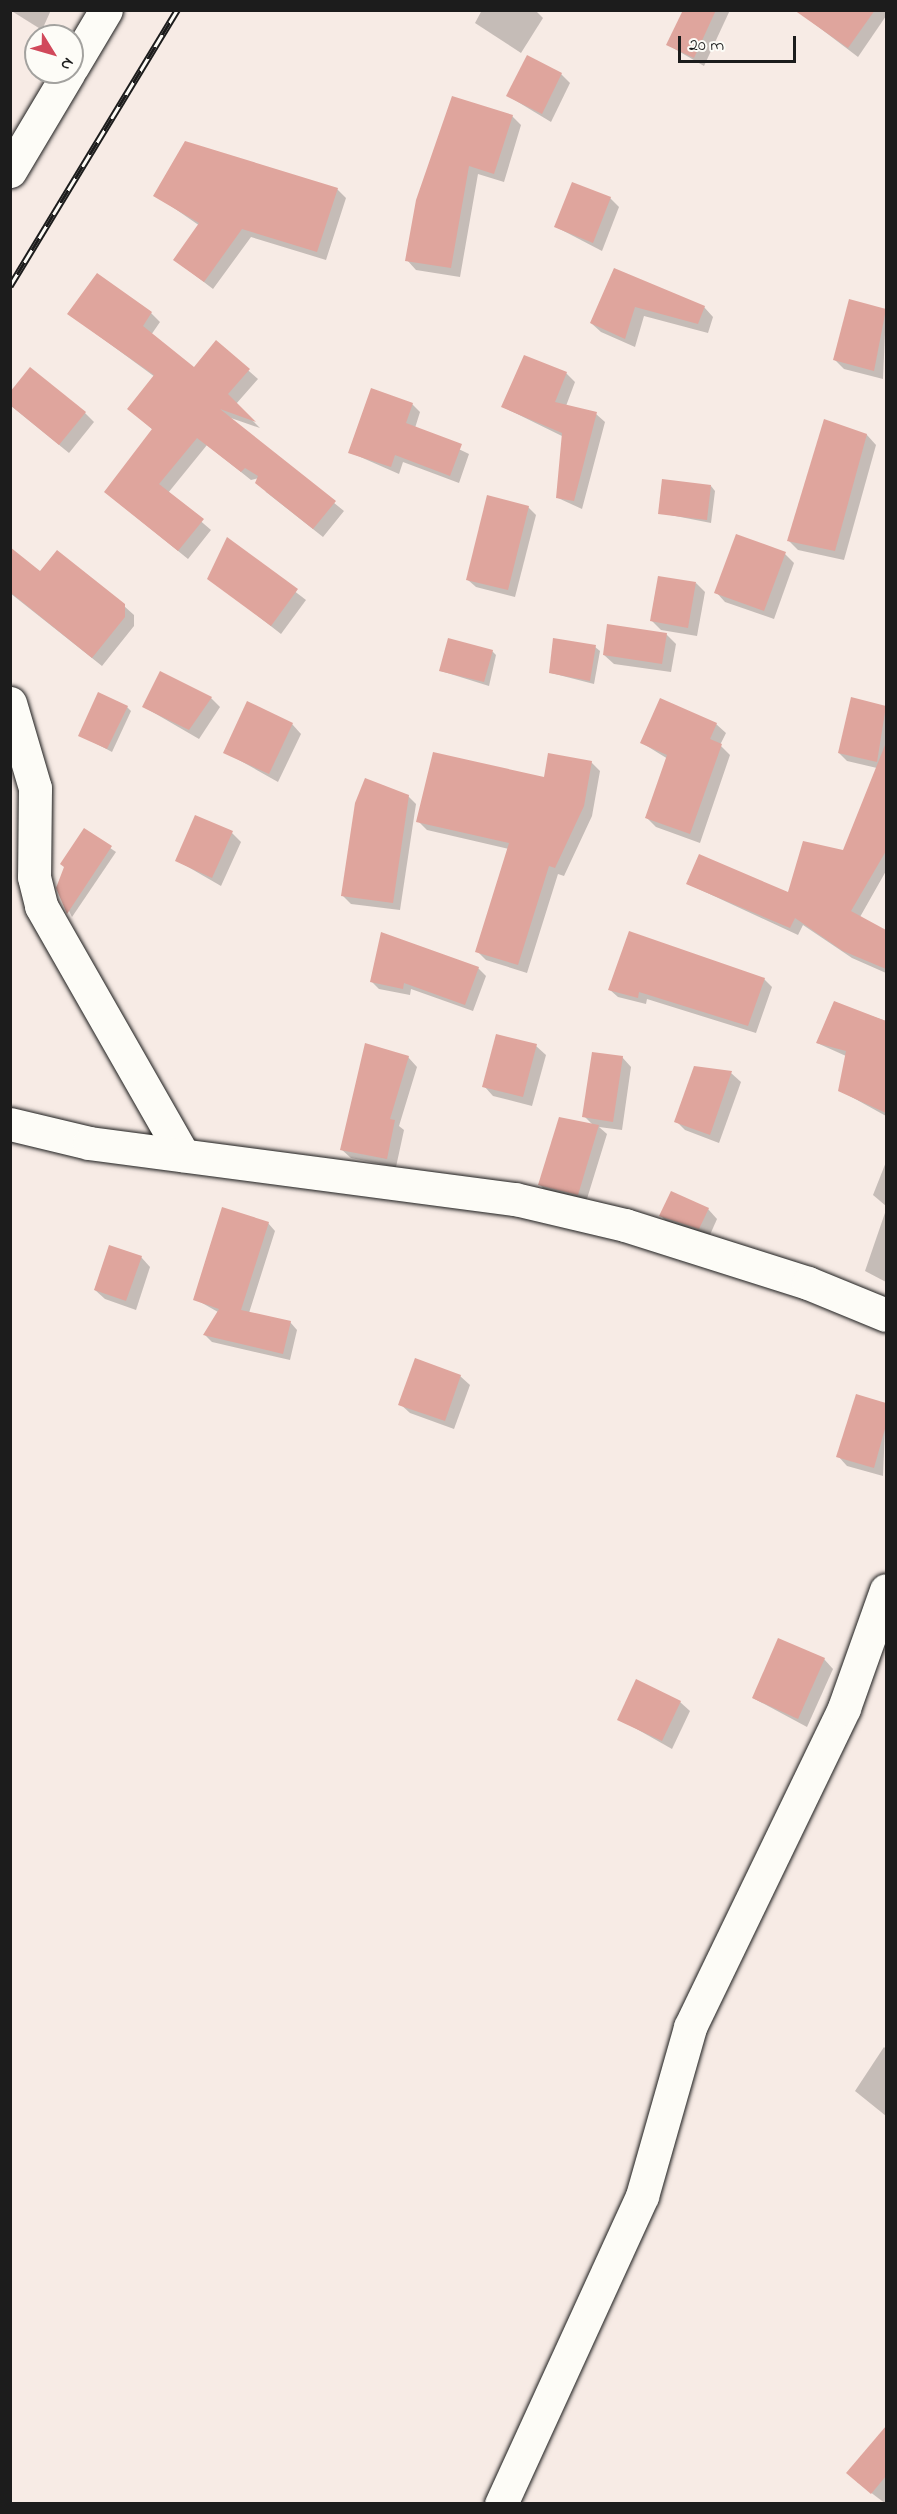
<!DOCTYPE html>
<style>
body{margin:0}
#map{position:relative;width:897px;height:2514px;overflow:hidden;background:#f7ebe5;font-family:"Indie Flower",sans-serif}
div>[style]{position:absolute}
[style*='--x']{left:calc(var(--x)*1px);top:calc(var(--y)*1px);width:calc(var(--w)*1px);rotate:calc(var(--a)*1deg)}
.shadow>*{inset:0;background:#0003}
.building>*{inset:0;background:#dfa59d}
.roads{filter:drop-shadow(0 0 2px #1c1c1c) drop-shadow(0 0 2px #1c1c1c)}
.street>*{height:33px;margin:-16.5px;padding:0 16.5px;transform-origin:16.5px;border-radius:16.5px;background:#fdfcf7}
.rail>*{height:7px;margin-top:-3.5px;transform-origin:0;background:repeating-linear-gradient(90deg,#fdfcf7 0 14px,#1c1c1c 0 28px);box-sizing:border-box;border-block:2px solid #1c1c1c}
span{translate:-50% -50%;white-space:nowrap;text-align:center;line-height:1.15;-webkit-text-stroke:6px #fdfcf7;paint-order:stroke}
.frame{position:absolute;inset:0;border:12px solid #1c1c1c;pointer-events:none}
.north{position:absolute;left:24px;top:24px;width:60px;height:60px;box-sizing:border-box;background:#fdfcf7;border:2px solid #a3a29f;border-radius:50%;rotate:127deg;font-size:16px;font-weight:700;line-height:24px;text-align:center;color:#1c1c1c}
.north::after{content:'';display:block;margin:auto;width:21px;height:27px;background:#d1495b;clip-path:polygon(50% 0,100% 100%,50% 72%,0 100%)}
.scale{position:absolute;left:678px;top:36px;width:118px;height:27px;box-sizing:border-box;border:3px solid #1c1c1c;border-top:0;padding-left:8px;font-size:18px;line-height:21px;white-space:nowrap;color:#1c1c1c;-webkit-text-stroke:4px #fdfcf7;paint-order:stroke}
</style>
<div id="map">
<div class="shadow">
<i style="clip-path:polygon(10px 10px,51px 10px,42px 30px)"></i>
<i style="clip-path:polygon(482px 10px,535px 10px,543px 18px,521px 53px,475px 23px)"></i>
<i style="clip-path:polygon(684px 10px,730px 10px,704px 66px,668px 45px)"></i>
<i style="clip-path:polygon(813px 10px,886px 10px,886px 16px,858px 57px,808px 19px)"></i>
<i style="clip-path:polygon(561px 74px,570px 83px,551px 122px,508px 96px)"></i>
<i style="clip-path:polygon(512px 116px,521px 125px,504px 182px,478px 174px,460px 277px,416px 270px,407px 260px,418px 200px)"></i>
<i style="clip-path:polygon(337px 189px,346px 198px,326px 260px,251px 237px,213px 289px,175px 260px,200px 226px,155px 195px)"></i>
<i style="clip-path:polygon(610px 198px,619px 207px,602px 251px,556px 227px)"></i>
<i style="clip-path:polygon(615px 270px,704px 307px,713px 317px,708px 333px,644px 316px,635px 347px,601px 332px,591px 323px)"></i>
<i style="clip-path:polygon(850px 301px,886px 310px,883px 379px,844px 369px,834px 359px)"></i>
<i style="clip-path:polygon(151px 313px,160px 322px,151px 335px,194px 369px,216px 342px,258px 379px,236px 404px,260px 428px,228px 417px,344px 511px,323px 537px,266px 492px,259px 478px,251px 480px,207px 445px,168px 493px,211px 530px,188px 559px,115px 500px,153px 430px,129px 409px,155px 377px,69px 314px)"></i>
<i style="clip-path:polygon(525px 357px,566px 373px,575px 382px,566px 406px,596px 414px,605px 422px,582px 509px,558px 498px,564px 437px,503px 407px)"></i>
<i style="clip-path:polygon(412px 404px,420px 412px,415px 428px,469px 454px,459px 483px,403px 462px,399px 474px,349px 452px)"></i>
<i style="clip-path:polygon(10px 405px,85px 413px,94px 422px,69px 453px)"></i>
<i style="clip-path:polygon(825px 421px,867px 435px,876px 445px,844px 560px,798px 550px,789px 541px)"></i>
<i style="clip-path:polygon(711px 486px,715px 491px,711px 523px,660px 513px)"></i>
<i style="clip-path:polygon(528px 507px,536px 515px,515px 597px,476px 587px,468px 580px)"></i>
<i style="clip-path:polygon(228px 540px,306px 600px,281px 634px,209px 578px)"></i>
<i style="clip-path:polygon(10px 549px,41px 574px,124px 606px,134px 615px,134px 626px,102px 666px,10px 593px)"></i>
<i style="clip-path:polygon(785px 554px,794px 563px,774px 619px,725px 602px,716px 592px)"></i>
<i style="clip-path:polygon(696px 583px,705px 592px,697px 636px,661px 630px,652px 621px)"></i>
<i style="clip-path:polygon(666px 634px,676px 644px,671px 672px,614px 664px,604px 655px)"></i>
<i style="clip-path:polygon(595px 647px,600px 651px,594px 684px,551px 673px)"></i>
<i style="clip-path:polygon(492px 651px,496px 655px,489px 686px,441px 671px)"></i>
<i style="clip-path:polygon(211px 698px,220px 707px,199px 739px,144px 707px)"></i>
<i style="clip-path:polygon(852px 699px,886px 707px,886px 871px,860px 917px,886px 931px,886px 973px,852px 958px,803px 925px,798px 935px,688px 884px,789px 894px,844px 851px,877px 768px,847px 761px,839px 753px)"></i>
<i style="clip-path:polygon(127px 707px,131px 711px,112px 752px,80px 735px)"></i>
<i style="clip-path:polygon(292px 724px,301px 734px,278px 782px,225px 752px)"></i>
<i style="clip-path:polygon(716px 724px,726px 733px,720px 745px,730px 755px,700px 843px,656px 827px,647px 818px,668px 759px,642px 743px)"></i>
<i style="clip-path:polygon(591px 762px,600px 771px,592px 816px,564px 876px,558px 874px,527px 973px,486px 960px,477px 951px,509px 849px,427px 830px,418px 821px)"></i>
<i style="clip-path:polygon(408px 796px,416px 804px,400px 910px,351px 904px,343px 896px)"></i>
<i style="clip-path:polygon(84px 830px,116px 852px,72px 917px,58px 888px)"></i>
<i style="clip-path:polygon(232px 833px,241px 842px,221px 886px,176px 860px)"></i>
<i style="clip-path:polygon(478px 968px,486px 976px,473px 1011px,411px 989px,410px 995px,379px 989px,372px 982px)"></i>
<i style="clip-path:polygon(764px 979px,772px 987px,756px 1033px,647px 999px,646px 1004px,618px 997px,610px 990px)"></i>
<i style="clip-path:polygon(834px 1003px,886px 1021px,886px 1116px,839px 1090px,846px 1056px,817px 1043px)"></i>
<i style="clip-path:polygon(536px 1046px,546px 1055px,532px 1106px,493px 1096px,484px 1086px)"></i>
<i style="clip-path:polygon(408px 1057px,417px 1067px,399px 1126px,404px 1130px,396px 1167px,351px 1158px,341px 1149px)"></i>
<i style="clip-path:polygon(622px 1057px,631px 1067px,622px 1130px,599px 1127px,607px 1134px,586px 1202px,548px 1193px,540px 1185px,593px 1125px,584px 1116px)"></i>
<i style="clip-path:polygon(731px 1073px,741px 1082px,719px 1143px,685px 1130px,676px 1121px)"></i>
<i style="clip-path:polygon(886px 1162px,886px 1206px,873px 1195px)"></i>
<i style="clip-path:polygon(708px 1209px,717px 1219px,709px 1237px,670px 1225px,661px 1216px)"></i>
<i style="clip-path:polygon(886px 1210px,886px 1282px,865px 1271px)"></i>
<i style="clip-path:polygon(268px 1223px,275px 1231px,249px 1313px,290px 1322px,297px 1330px,290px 1360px,212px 1342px,205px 1335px,218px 1312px,195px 1299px)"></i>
<i style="clip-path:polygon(141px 1257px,150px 1267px,136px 1310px,105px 1299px,95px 1290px)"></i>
<i style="clip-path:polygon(460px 1376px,470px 1385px,454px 1429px,410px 1413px,400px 1404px)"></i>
<i style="clip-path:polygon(857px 1396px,886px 1405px,883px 1476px,847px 1466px,838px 1456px)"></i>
<i style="clip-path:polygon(824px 1659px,833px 1669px,807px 1727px,753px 1698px)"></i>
<i style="clip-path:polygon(680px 1702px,690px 1711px,672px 1749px,619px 1719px)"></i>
<i style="clip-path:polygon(884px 2047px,886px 2049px,886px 2116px,855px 2091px)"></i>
<i style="clip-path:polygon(872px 2445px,886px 2457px,886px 2504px,857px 2482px)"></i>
</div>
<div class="building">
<i style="clip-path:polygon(683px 10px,716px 10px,694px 58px,666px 45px)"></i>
<i style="clip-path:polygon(794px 10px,875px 10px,848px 48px)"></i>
<i style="clip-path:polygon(527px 55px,562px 73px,542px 114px,506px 96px)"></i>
<i style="clip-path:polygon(452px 96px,513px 115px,494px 174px,469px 166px,451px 268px,405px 261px,416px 200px)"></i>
<i style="clip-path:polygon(185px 141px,338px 188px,317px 252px,242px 229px,204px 282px,173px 260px,199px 223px,153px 196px)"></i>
<i style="clip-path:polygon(572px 182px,611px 197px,593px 243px,554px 227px)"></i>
<i style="clip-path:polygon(614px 268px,705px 306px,698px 324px,635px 307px,625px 339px,590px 323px)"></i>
<i style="clip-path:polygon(97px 273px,152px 312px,143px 326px,194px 367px,216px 340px,250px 369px,228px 394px,256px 422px,220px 409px,336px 501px,313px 529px,255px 483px,258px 476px,245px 468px,241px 472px,197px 438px,159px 484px,204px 519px,178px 551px,104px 492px,152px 429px,127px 409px,154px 375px,67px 314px)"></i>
<i style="clip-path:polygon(849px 299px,886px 309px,874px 371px,833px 360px)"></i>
<i style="clip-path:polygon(524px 355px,567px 372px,555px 402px,597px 412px,574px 501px,556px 498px,562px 433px,501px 407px)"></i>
<i style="clip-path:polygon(30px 367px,86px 412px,59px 445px,10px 405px,10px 392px)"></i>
<i style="clip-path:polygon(371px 388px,413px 403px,406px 423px,462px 444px,450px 476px,395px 455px,391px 467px,348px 453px)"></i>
<i style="clip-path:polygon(824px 419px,867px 434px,835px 551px,787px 541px)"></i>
<i style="clip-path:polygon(662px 479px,711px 485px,707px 520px,658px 514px)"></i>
<i style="clip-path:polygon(487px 495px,529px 506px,508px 590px,466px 580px)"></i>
<i style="clip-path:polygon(736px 534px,786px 552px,764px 611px,714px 593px)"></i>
<i style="clip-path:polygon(227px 537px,298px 589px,271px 626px,207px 579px)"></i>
<i style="clip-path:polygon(10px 547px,40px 571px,57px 550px,125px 604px,125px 617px,92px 658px,10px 592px)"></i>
<i style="clip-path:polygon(658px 576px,696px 582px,688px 628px,650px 621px)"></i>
<i style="clip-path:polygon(607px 624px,667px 633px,662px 664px,603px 655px)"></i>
<i style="clip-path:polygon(448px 638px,493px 650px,484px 682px,439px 671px)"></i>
<i style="clip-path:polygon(553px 638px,596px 645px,590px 681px,549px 673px)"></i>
<i style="clip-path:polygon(160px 671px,212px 697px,189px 730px,142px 707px)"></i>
<i style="clip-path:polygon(98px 692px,128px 706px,107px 749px,78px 736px)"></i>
<i style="clip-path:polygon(851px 697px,886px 706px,877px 762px,838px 753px)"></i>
<i style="clip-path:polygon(660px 698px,717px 723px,710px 739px,722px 744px,690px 834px,645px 818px,667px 755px,640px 743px)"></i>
<i style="clip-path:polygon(247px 701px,293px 723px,269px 774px,223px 753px)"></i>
<i style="clip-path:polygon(885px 745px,886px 851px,851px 911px,886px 930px,886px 969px,843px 951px,795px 918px,790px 928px,686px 884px,699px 854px,788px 892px,803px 841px,843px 850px)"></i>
<i style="clip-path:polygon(433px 752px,544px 777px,548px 753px,592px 761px,584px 806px,555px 868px,549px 866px,518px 965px,475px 952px,509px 843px,416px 822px)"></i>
<i style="clip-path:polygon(365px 778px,409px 795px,393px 903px,341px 896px,355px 803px)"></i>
<i style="clip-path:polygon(195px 815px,233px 831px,212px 878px,175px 861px)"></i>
<i style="clip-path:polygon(84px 828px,112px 846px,67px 914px,56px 888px,64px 867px,60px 864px)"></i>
<i style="clip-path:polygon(629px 931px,765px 978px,748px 1026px,639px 992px,638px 998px,608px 990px)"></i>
<i style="clip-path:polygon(381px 932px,479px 967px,465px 1005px,404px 983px,403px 989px,370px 982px)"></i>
<i style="clip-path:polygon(834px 1001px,886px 1021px,886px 1113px,838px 1091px,846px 1051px,816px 1043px)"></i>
<i style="clip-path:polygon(496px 1034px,537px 1044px,523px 1097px,482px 1087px)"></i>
<i style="clip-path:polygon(365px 1043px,409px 1056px,390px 1119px,395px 1120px,387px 1159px,340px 1150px)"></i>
<i style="clip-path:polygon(592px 1052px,623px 1056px,613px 1122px,582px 1117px)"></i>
<i style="clip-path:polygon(694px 1066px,732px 1071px,710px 1135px,674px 1122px)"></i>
<i style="clip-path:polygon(559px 1117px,599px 1125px,578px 1195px,538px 1185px)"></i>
<i style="clip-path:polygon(671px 1191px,709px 1208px,699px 1229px,659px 1216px)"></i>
<i style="clip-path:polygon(222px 1207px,269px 1222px,241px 1310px,291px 1321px,283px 1354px,203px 1335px,219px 1309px,193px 1300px)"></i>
<i style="clip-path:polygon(109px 1245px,142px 1256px,126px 1301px,94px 1290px)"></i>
<i style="clip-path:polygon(415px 1358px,461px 1375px,445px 1421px,398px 1405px)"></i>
<i style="clip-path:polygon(856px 1394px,886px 1403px,886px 1425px,874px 1468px,836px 1457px)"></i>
<i style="clip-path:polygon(778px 1638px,825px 1658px,798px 1719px,752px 1698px)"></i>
<i style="clip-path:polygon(636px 1679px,681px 1701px,662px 1741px,617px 1720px)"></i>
<i style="clip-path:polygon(886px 2426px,886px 2476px,871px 2494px,846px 2473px)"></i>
</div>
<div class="roads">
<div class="street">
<i style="--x:72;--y:67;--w:66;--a:-59.2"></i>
<i style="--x:10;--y:171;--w:115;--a:-59.2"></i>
<i style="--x:10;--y:703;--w:89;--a:73.6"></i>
<i style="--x:35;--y:788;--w:89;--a:90.6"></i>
<i style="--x:34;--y:877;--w:30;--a:76"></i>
<i style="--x:41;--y:906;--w:287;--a:60.3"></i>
<i style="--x:10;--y:1124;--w:81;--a:13.5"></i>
<i style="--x:89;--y:1143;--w:430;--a:7.5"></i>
<i style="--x:515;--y:1199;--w:113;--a:13.3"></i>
<i style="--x:625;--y:1225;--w:192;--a:17.6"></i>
<i style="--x:808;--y:1283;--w:84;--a:22.3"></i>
<i style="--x:501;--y:2504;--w:339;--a:-65.4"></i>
<i style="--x:642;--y:2196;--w:176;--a:-74.1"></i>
<i style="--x:690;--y:2027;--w:354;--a:-64.2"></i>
<i style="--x:844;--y:1708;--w:125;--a:-70.4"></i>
</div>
</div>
<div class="rail">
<i style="--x:10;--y:286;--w:323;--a:-58.8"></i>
</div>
<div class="frame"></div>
<div class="north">N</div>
<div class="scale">20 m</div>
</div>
